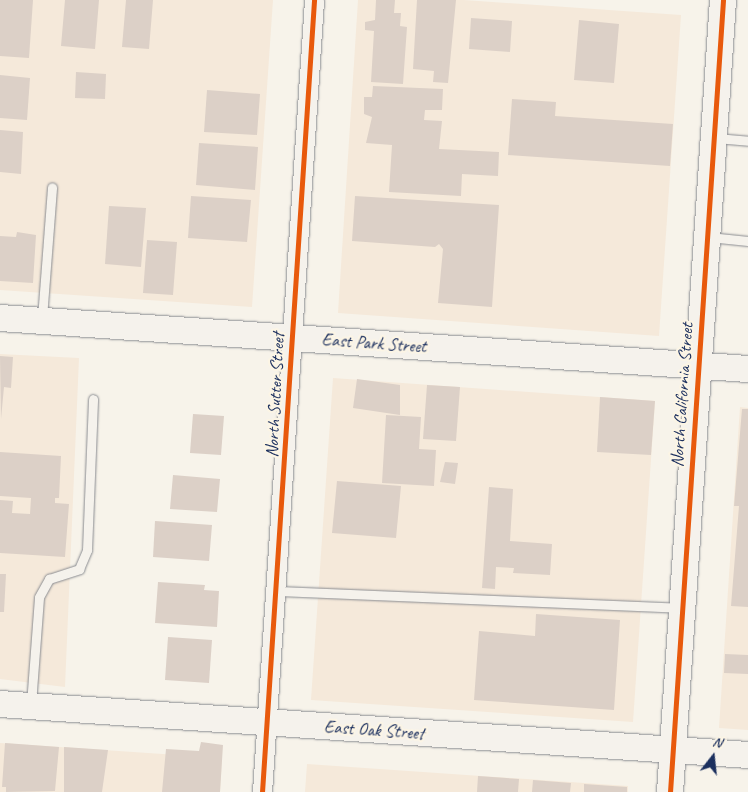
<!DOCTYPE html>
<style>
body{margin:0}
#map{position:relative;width:748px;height:792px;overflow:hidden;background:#f7f3ea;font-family:Caveat,sans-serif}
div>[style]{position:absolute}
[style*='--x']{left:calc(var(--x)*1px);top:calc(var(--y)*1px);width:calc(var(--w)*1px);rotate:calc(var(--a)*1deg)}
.built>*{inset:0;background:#f5e9da}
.building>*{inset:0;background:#dcd0c7}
.roads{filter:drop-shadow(0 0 1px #8a8c91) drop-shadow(0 0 1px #8a8c91)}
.lane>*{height:9px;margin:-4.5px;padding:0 4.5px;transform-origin:4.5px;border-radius:4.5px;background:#f5f2ec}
.street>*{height:19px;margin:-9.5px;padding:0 9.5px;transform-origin:9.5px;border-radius:9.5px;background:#f5f2ec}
.secondary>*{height:26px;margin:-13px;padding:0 13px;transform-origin:13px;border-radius:13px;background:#f5f2ec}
.cycleway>*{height:5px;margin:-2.5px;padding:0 2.5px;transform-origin:2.5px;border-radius:2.5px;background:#e8590c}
span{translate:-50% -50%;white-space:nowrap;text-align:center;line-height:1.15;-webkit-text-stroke:4.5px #fcf5e5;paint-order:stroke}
.street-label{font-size:18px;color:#1b2f5e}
.north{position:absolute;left:688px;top:732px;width:50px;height:50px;-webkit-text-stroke:4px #fcf5e5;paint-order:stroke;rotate:16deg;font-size:14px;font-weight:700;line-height:20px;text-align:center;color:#1b2f5e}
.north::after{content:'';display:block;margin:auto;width:18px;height:22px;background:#1b2f5e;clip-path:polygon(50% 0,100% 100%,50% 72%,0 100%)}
</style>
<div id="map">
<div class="built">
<i style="clip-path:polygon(0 0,273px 0,252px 307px,0 290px)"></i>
<i style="clip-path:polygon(358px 0,464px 0,681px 15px,659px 336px,338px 313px)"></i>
<i style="clip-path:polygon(0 354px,79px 358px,65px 687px,0 679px)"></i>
<i style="clip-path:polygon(333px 378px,655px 401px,633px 722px,311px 700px)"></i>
<i style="clip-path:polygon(740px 407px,748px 408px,748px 730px,719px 728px)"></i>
<i style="clip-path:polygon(0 743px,222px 758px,220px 792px,0 792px)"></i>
<i style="clip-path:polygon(307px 764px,628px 786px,628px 792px,305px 792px)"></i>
</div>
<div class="building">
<i style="clip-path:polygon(0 0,33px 0,29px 58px,0 56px)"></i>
<i style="clip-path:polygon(65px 0,99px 0,95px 49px,61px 46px)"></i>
<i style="clip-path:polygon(126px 0,153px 0,149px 49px,122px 47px)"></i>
<i style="clip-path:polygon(376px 0,395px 0,394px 13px,401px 13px,400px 26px,407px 27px,403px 84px,371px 82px,374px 31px,365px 30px,365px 22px,375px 20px)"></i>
<i style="clip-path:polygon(417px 0,456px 0,448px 83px,433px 82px,434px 71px,413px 69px)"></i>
<i style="clip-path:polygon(471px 18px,512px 21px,510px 52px,469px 49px)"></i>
<i style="clip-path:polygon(579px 20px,619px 24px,614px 83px,574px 80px)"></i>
<i style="clip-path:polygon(76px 72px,106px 74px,105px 99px,75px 98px)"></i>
<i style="clip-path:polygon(0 75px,30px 78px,27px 120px,0 118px)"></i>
<i style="clip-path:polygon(373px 86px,443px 89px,442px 110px,425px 110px,424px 120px,442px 121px,439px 149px,499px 152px,498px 176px,462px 174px,461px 196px,389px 192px,392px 145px,366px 143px,372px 117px,364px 114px,364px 97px,372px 97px)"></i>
<i style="clip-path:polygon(207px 90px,260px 94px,257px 135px,204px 132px)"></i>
<i style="clip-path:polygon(512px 99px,556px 102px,555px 116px,673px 124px,670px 166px,508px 155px)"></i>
<i style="clip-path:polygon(0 130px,23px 132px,21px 174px,0 172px)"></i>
<i style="clip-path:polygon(199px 143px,258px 147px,255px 190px,196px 185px)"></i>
<i style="clip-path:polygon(191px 196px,251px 200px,247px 242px,188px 238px)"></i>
<i style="clip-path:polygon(355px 196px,499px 205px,492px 307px,438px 303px,443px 249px,439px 244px,435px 247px,352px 241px)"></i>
<i style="clip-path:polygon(109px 206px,146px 208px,141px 267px,105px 264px)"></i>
<i style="clip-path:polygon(17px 232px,36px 235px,33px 283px,0 281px,0 236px,16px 237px)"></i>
<i style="clip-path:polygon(147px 240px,177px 242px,173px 295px,143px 293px)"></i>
<i style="clip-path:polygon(0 356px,13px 357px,11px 388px,4px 387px,1px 419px)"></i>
<i style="clip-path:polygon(357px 379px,400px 385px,400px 415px,353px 408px)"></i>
<i style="clip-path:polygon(427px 385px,460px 387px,456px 441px,423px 439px)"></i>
<i style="clip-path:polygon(600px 397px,655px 401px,651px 455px,597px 452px)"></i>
<i style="clip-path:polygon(742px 409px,748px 409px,748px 607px,731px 606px,739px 506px,734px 506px)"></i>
<i style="clip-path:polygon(193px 414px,224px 416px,221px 455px,190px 453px)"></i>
<i style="clip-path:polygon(386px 415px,421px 417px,419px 449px,436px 450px,434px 486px,382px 483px)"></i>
<i style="clip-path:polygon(0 452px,61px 456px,59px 498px,55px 498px,55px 503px,69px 504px,65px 557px,0 553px,0 500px,13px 501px,12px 513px,30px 514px,31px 498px,0 496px)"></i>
<i style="clip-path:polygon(445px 462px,458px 463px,455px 484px,440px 482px)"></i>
<i style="clip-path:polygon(173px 475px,220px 479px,217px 512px,170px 509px)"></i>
<i style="clip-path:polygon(337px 481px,401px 486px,396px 538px,332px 533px)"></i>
<i style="clip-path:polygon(489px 487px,513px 489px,510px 541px,552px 544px,550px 575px,513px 573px,514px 568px,496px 567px,495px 589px,482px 588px)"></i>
<i style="clip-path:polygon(155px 521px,212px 525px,209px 561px,153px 557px)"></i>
<i style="clip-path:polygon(0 574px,6px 574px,4px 612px,0 612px)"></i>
<i style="clip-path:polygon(158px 582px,205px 585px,204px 590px,219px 591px,217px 627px,155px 623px)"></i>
<i style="clip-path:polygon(536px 614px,620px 620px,614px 710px,474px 700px,479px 631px,535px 636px)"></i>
<i style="clip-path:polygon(168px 637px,212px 640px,209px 683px,165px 680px)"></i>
<i style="clip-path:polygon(725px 654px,748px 655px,748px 674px,724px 673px)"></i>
<i style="clip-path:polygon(201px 742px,223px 745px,220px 792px,162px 792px,166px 749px,199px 751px)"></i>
<i style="clip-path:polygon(5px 743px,59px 747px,55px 791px,6px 792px,6px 787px,2px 787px)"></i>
<i style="clip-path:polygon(64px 747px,108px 750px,102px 792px,64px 792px)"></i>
<i style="clip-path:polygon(478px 776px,519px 779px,518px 792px,477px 792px)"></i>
<i style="clip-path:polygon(533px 780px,571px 783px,570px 792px,532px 792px)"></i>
<i style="clip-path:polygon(584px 784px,627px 787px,627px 792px,584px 792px)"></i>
</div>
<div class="roads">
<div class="lane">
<i style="--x:716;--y:138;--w:32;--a:5"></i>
<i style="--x:709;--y:237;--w:39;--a:6"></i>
<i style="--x:42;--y:318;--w:131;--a:-85.6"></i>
<i style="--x:277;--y:591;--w:404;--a:2.4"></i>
<i style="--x:31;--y:704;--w:107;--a:-85.7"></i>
<i style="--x:39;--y:597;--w:21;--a:-61"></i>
<i style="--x:49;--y:579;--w:32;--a:-18"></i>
<i style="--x:79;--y:569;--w:21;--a:-67"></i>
<i style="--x:87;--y:550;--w:151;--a:-87.7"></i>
</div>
<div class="street">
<i style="--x:262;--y:792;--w:794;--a:-86.24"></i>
</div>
<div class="secondary">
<i style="--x:0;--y:318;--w:750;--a:3.9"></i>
<i style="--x:0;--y:704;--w:750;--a:3.9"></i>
<i style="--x:670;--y:792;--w:794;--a:-86.17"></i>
</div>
</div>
<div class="cycleway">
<i style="--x:262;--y:792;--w:794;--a:-86.24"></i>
<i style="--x:670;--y:792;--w:794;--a:-86.17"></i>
</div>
<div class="street-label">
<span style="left:374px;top:343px;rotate:4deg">East Park Street</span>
<span style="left:275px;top:395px;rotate:-87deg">North Sutter Street</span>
<span style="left:682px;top:395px;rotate:-86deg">North California Street</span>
<span style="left:374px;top:730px;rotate:4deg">East Oak Street</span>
</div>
<div class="north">N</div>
</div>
